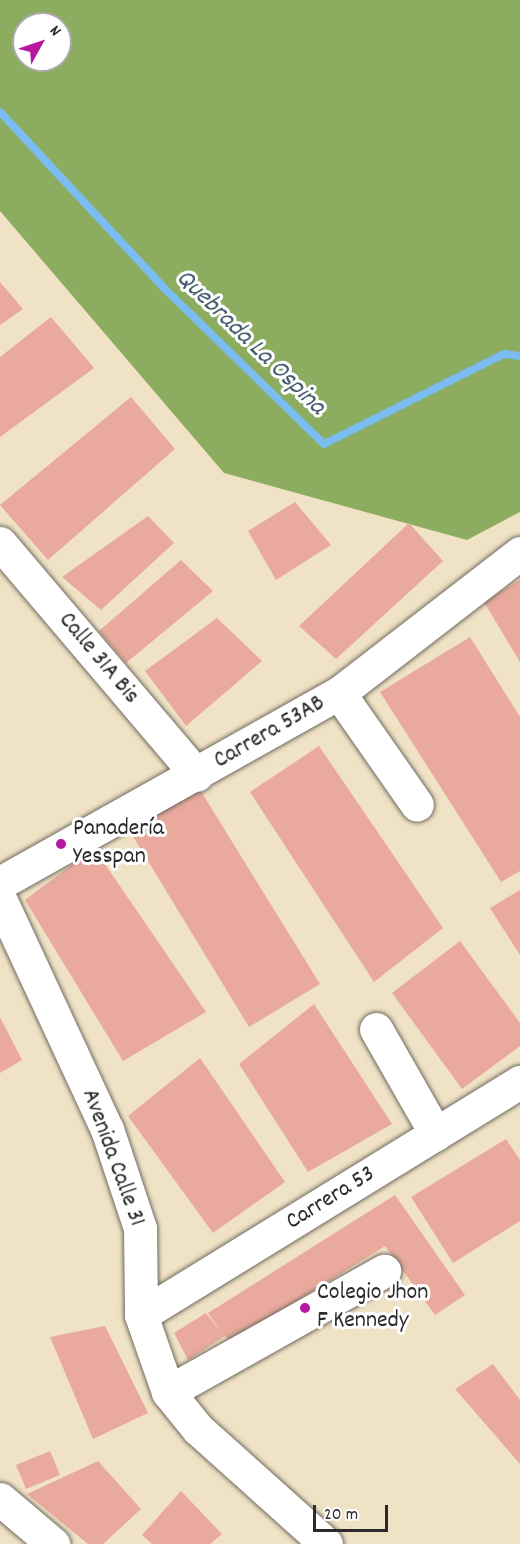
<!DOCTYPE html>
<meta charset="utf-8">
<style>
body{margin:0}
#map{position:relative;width:520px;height:1544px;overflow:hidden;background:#f0e2c5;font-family:Dekko,sans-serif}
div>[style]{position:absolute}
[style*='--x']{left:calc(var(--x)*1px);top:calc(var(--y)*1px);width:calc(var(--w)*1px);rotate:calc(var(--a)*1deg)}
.forest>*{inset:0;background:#8cac60}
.stream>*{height:8px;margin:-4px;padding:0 4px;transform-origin:4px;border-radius:4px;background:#7bbdf0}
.building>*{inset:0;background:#e9aa9d}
.roads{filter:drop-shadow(0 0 2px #706b61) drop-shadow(0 0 2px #706b61)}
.minor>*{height:33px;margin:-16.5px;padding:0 16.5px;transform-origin:16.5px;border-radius:16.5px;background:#fff}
.dots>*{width:16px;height:16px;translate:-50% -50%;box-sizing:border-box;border:3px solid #fff;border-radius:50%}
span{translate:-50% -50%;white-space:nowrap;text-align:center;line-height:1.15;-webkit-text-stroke:6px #fff;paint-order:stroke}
.street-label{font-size:24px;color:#2b2b2b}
.poi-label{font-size:24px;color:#2b2b2b}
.left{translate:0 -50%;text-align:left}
.water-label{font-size:26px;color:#475e70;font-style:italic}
.north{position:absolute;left:12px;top:12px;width:60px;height:60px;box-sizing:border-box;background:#fff;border:2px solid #aaa;border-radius:50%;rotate:50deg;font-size:16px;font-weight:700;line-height:24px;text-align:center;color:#2b2b2b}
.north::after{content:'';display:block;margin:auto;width:21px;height:27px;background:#b5179e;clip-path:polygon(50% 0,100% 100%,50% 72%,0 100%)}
.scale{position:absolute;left:313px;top:1505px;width:75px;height:27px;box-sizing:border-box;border:3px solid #2b2b2b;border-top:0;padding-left:8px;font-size:18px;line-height:21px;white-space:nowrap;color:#2b2b2b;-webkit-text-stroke:4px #fff;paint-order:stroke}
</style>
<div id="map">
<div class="forest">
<i style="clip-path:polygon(evenodd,0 0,520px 0,520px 512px,467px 540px,224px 473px,0 211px,0 0,24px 24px,60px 24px,60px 60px,24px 60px,24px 24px)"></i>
</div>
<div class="stream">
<i style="--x:0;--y:112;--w:241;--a:47"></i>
<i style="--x:164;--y:288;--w:223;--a:44.3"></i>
<i style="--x:324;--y:444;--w:201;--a:-26.6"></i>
<i style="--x:504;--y:354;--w:16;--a:7"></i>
</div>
<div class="building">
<i style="clip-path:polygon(0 282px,23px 309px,0 325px)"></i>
<i style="clip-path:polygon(51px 317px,94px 368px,0 437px,0 357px)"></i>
<i style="clip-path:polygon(131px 397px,175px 449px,48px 560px,0 505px)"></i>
<i style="clip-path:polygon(295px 502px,331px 545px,276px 580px,248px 531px)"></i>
<i style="clip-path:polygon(148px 516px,174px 543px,101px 610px,62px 577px)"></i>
<i style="clip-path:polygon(409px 523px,443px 561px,336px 659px,299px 626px)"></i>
<i style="clip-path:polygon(181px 560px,213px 591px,126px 663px,99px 631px)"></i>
<i style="clip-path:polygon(520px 580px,520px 662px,484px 602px)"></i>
<i style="clip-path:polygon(217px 618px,262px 661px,186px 726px,145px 671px)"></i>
<i style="clip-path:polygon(470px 637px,520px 717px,520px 871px,501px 882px,380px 692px)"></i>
<i style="clip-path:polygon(319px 746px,443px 928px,374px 982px,250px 792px)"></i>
<i style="clip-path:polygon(194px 780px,320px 984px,249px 1027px,126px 825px)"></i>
<i style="clip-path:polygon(94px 848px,206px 1012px,123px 1061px,25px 900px)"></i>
<i style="clip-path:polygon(520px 890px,520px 955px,490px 908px)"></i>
<i style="clip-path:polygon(460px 941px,520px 1023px,520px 1046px,462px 1089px,392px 993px)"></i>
<i style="clip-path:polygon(314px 1004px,392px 1124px,308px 1172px,239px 1064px)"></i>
<i style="clip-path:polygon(0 1017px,22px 1060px,0 1073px)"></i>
<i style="clip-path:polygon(200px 1058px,285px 1182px,213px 1233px,128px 1116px)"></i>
<i style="clip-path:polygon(506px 1139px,520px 1160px,520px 1221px,453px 1263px,411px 1197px)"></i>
<i style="clip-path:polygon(395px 1195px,465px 1295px,435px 1315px,385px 1246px,230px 1343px,225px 1336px,188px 1360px,174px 1333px,206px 1313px,221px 1332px,208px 1313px)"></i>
<i style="clip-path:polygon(105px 1326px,148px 1413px,93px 1439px,50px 1337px)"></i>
<i style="clip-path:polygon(493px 1364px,520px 1400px,520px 1464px,455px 1389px)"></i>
<i style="clip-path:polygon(50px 1451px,60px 1475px,26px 1489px,16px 1465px)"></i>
<i style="clip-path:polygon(98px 1461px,141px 1509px,103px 1544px,88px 1544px,27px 1494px)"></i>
<i style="clip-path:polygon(181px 1491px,222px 1534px,210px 1544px,152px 1544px,142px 1535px)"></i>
</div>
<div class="roads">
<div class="minor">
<i style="--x:0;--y:543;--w:304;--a:49.7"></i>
<i style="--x:339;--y:693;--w:136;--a:55.1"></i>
<i style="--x:0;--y:883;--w:389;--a:-29.3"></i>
<i style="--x:339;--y:693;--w:229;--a:-37.7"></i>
<i style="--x:0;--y:899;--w:254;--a:65.1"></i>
<i style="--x:107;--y:1129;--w:104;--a:71.6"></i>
<i style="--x:140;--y:1228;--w:87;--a:89.3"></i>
<i style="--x:141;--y:1315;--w:82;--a:70.7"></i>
<i style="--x:168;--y:1392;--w:48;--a:51"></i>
<i style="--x:198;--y:1429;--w:172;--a:41.9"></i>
<i style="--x:376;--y:1029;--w:121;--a:60.3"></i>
<i style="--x:141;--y:1315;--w:445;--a:-31.6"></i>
<i style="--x:168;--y:1392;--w:248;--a:-29.3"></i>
<i style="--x:0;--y:1499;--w:70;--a:40.3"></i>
</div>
</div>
<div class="dots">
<i style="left:61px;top:844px;background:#b5179e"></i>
<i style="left:305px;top:1308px;background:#b5179e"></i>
</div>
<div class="street-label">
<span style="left:98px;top:659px;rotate:50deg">Calle 31A Bis</span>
<span style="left:270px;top:733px;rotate:-30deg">Carrera 53AB</span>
<span style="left:112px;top:1158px;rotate:70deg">Avenida Calle 31</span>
<span style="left:331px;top:1199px;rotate:-32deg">Carrera 53</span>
</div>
<div class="poi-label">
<span class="left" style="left:73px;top:844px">Panadería<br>Yesspan</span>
<span class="left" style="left:317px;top:1308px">Colegio Jhon<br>F Kennedy</span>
</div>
<div class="water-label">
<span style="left:250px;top:343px;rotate:44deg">Quebrada La Ospina</span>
</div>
<div class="north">N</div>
<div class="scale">20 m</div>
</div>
